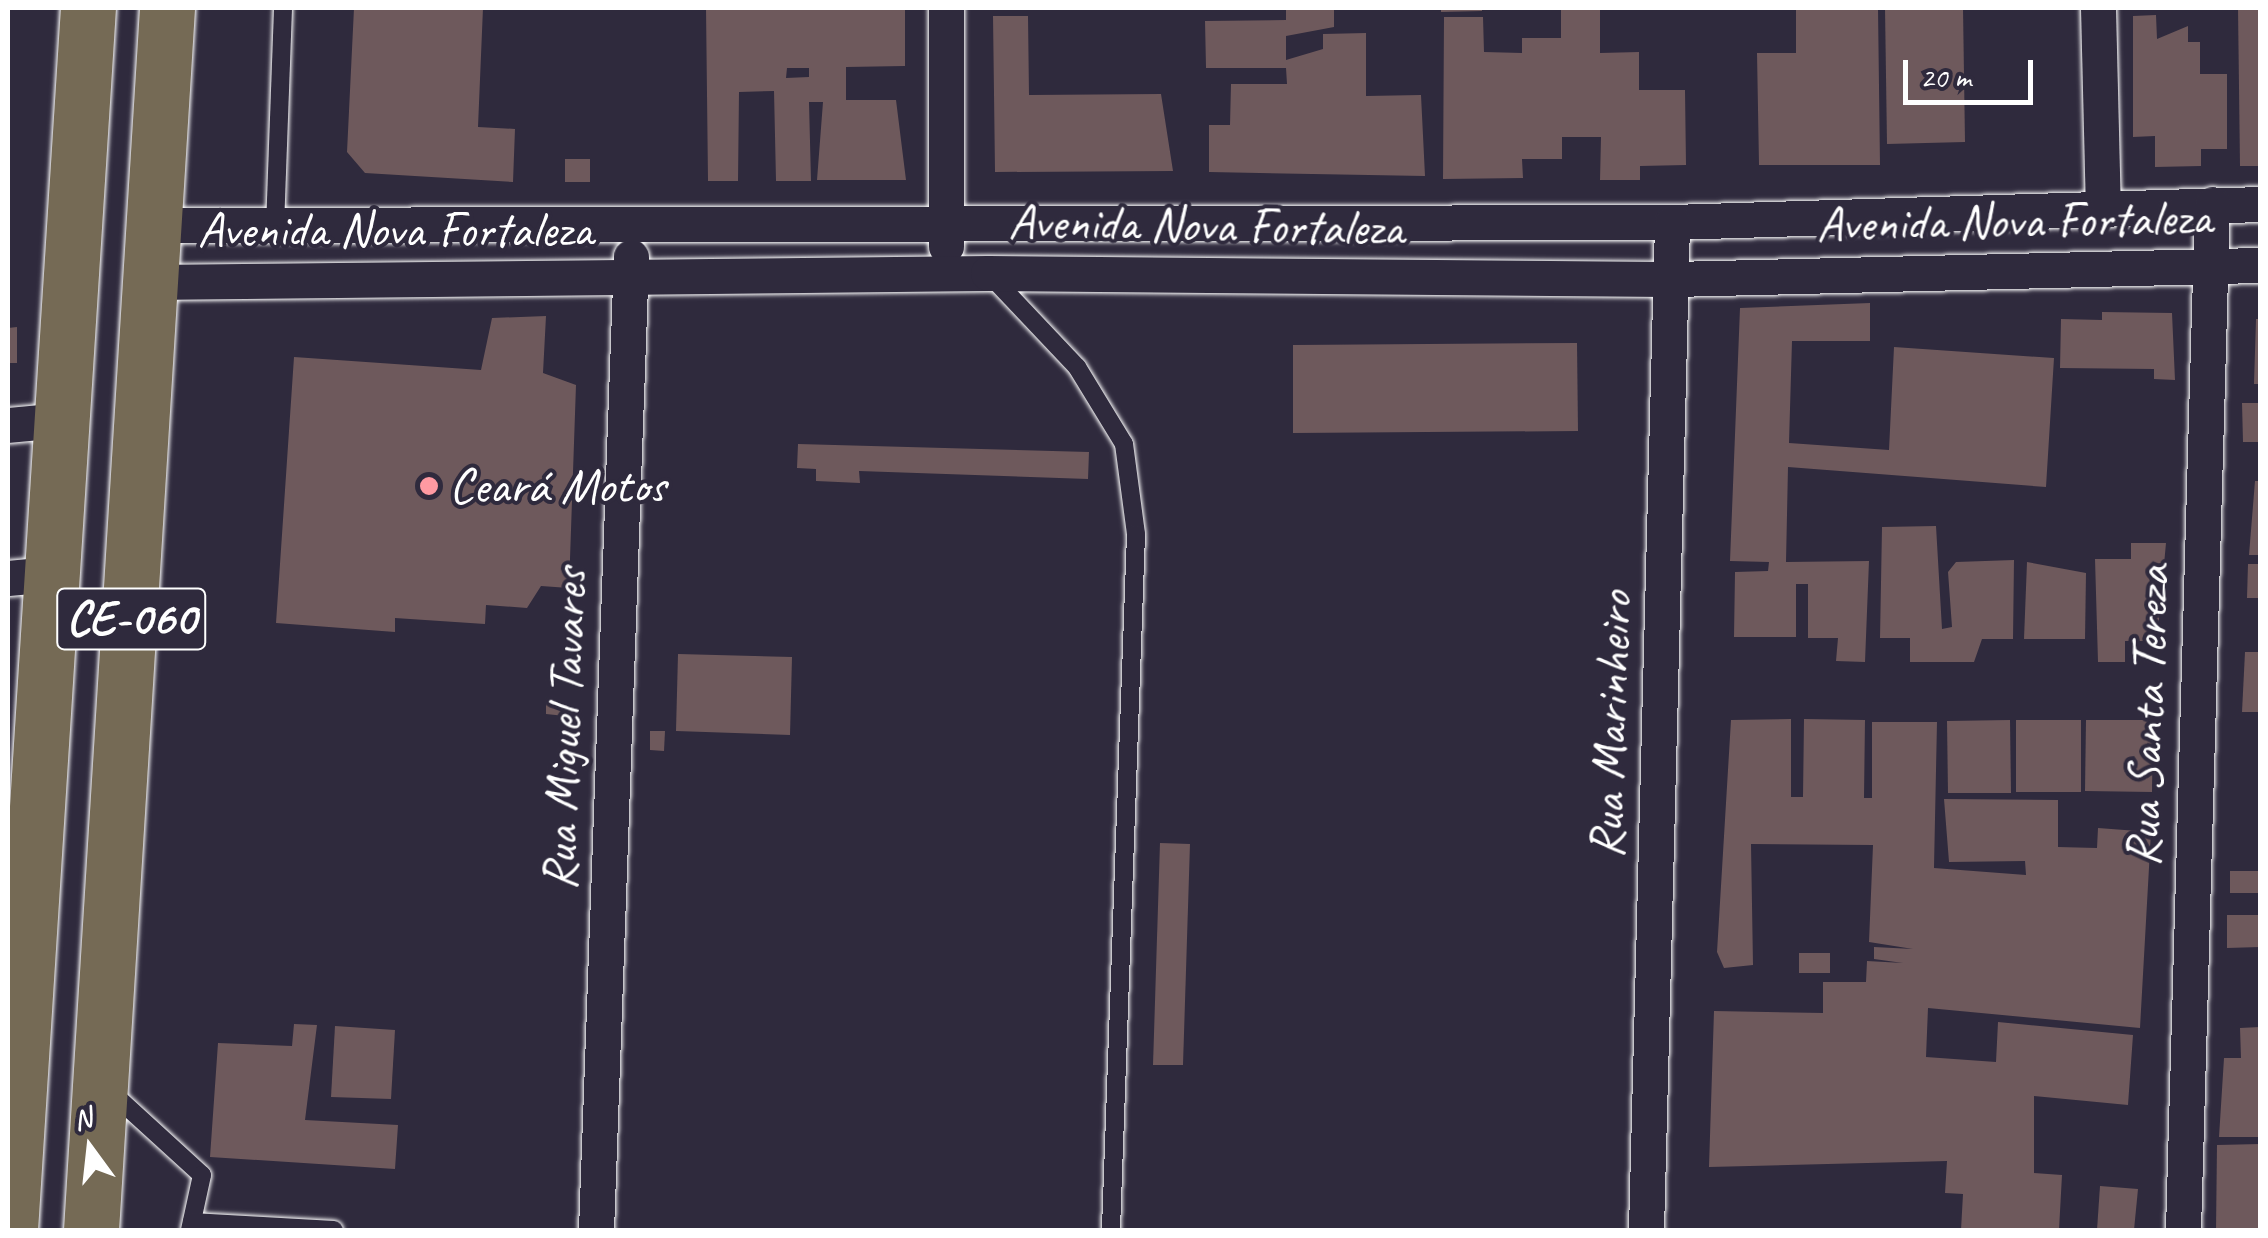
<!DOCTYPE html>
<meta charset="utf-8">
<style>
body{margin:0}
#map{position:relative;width:2268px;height:1238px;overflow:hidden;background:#2f2a3d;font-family:Caveat,sans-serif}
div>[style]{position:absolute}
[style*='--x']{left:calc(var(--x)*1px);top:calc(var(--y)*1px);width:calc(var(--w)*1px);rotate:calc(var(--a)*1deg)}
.building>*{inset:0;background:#6e595c}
.roads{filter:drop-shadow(0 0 2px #fff) drop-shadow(0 0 2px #fff)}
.service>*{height:18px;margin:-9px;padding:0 9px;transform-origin:9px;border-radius:9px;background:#2f2a3d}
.minor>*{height:35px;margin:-17.5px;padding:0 17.5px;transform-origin:17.5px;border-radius:17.5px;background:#2f2a3d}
.trunk>*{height:55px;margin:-27.5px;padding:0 27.5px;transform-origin:27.5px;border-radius:27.5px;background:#756a55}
.dots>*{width:28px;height:28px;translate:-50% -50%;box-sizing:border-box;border:5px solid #2f2a3d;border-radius:50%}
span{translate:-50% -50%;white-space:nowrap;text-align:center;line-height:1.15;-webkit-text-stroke:8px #2f2a3d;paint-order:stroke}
.shield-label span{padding:2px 8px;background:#2f2a3d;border:2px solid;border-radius:8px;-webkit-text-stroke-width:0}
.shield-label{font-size:48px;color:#fff;font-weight:700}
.street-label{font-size:50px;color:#fff}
.poi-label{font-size:50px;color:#fff}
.left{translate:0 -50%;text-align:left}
.frame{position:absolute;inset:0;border:10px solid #fff;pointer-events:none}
.north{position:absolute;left:40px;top:1098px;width:100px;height:100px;-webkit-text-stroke:8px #2f2a3d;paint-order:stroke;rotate:345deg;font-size:28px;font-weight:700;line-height:40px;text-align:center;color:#fff}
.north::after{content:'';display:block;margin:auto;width:35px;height:45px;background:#fff;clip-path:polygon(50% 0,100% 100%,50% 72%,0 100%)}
.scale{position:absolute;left:1903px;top:60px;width:130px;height:45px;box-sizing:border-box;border:5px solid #fff;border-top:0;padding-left:12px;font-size:30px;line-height:35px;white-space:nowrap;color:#fff;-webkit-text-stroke:8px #2f2a3d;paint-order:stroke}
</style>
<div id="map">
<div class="building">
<i style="clip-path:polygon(354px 8px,483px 8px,478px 127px,515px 129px,513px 182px,365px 173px,347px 152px)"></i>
<i style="clip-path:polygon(evenodd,706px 8px,905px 8px,905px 66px,846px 67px,846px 100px,896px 100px,906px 180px,817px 180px,823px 102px,809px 102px,811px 181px,776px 181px,774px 91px,739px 92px,738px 181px,708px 181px,706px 8px,787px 68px,809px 68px,809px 77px,786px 78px,787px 68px)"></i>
<i style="clip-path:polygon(1286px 8px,1334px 8px,1334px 27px,1286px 36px,1286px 60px,1323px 49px,1323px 34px,1366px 33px,1366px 96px,1421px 95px,1425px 176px,1209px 172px,1209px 125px,1230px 125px,1231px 84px,1287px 84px,1286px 68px,1206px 68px,1205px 21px,1286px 20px)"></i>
<i style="clip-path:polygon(1441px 8px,1482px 8px,1482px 11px,1441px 12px)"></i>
<i style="clip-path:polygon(1561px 8px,1600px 8px,1600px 53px,1639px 52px,1639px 90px,1685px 90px,1686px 165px,1640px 166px,1640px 180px,1600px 180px,1601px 137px,1562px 137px,1562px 159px,1522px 159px,1523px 178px,1443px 179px,1444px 17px,1483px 17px,1484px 52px,1522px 53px,1522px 38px,1561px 38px)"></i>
<i style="clip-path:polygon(1796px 8px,1878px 8px,1880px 165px,1759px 165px,1757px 53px,1796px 53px)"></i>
<i style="clip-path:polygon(1885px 8px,1963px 8px,1965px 142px,1887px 144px)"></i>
<i style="clip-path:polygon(2238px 8px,2260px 8px,2260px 166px,2240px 166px)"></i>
<i style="clip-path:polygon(2156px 15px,2157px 39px,2188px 26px,2188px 42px,2200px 42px,2200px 74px,2227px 74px,2227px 149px,2201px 149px,2201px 166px,2155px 167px,2155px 136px,2133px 137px,2133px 16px)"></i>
<i style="clip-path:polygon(993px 16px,1028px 16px,1029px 95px,1161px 94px,1173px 171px,995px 172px)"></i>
<i style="clip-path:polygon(565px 159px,590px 159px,590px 182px,565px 182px)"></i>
<i style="clip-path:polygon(1870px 303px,1870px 341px,1792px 341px,1789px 443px,1889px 450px,1894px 347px,2054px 358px,2046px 487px,1788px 467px,1786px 562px,1869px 561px,1865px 662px,1836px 661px,1838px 638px,1808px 638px,1808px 584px,1796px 584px,1796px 637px,1734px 637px,1735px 572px,1768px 571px,1769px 562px,1730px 561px,1740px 308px)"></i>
<i style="clip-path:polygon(2102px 312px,2172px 313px,2175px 380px,2154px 379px,2154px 369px,2060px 368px,2061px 319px,2102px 320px)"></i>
<i style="clip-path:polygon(546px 316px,543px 373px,576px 385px,569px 588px,541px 586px,527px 608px,486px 605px,485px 624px,395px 618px,395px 632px,276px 623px,294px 357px,481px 370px,492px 318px)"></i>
<i style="clip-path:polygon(2256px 319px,2260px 319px,2260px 384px,2254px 384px)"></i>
<i style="clip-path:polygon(17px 327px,17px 363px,8px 363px,8px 328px)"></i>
<i style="clip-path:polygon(1577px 343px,1578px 431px,1293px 433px,1293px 345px)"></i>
<i style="clip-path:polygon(2242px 403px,2260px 403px,2260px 442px,2243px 442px)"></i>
<i style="clip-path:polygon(798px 444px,1089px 452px,1088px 479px,859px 471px,860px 483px,816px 481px,816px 469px,797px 468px)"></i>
<i style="clip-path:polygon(2255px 481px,2260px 481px,2260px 555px,2249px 555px)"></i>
<i style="clip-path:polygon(1936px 526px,1942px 629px,1952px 627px,1948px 572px,1956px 562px,2014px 560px,2013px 639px,1982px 639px,1974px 662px,1910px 662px,1910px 638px,1880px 638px,1882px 527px)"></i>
<i style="clip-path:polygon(2131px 543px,2166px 543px,2157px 641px,2125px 641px,2125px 662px,2098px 662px,2095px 559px,2131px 559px)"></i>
<i style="clip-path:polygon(2027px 562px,2086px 573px,2085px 639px,2024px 639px)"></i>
<i style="clip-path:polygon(2248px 564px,2260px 564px,2260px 598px,2247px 598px)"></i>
<i style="clip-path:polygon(2245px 652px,2260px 652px,2260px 712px,2242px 712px)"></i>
<i style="clip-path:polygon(678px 654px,792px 657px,790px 735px,676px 731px)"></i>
<i style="clip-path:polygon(546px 701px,565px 703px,565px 716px,546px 714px)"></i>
<i style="clip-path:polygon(1791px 719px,1791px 797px,1803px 797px,1804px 719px,1865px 720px,1864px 798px,1872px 798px,1872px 722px,1937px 722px,1934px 868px,2026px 875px,2025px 861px,1949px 862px,1944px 799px,2058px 800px,2058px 847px,2097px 848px,2098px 828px,2151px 832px,2140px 1028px,1928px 1008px,1926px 1057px,1996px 1062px,1998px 1022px,2133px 1035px,2128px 1105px,2034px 1096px,2034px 1173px,2062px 1175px,2059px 1230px,1961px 1230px,1963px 1194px,1945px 1193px,1947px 1161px,1709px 1167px,1714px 1011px,1823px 1013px,1823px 982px,1866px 982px,1867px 961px,1903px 963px,1874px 959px,1874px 947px,1913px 949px,1869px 942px,1873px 845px,1751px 844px,1753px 965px,1724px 968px,1717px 952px,1731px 720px)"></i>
<i style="clip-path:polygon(2010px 720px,2011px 793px,1948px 793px,1947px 721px)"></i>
<i style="clip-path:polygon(2016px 720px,2081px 720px,2081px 792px,2016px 792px)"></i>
<i style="clip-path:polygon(2086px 720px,2153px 720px,2152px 792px,2085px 791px)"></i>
<i style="clip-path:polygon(650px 731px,665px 731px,664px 751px,650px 750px)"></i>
<i style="clip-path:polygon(1160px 843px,1190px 844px,1183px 1065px,1153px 1065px)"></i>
<i style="clip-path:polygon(2230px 871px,2260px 871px,2260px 893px,2230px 893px)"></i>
<i style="clip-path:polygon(2227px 915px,2260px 915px,2260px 947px,2227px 948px)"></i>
<i style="clip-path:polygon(1799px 953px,1830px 953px,1830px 973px,1799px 973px)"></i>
<i style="clip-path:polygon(294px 1024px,317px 1025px,305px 1120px,398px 1125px,395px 1169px,210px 1157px,218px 1043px,292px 1046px)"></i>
<i style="clip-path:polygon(335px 1026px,395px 1030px,391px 1099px,331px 1097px)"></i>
<i style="clip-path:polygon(2260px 1027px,2260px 1137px,2219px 1137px,2224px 1058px,2241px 1058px,2240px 1028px)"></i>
<i style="clip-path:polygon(2260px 1144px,2260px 1230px,2216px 1230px,2217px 1145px)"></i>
<i style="clip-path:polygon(2100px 1186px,2138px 1189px,2134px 1230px,2097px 1230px)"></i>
</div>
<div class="roads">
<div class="service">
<i style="--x:275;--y:227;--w:219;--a:-87.9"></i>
<i style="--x:990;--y:275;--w:127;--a:46.6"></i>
<i style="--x:1077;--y:367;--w:90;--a:58.6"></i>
<i style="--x:1124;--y:444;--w:91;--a:82.4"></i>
<i style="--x:1136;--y:534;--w:696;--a:92.06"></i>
<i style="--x:111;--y:1092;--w:123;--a:42.4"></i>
<i style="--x:202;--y:1175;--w:56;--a:102.3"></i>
<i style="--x:192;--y:1222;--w:142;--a:3.2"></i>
</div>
<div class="minor">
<i style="--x:2098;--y:8;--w:199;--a:88.6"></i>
<i style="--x:152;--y:225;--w:1520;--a:-0.11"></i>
<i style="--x:1672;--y:222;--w:588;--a:-1.75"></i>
<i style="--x:946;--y:246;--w:238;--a:-90"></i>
<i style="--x:150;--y:282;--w:838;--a:-0.62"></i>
<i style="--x:988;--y:273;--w:685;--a:0.5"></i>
<i style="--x:1673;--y:279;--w:587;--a:-1.37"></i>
<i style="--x:8;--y:425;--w:53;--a:-5.4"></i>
<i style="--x:8;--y:578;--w:43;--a:-5.3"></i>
<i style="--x:596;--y:1230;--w:974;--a:-87.94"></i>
<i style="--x:1646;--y:1230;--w:1008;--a:-88.52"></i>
<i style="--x:2183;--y:1230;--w:1026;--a:-88.38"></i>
</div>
<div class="trunk">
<i style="--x:10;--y:1230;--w:1224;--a:-86.35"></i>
<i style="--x:91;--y:1230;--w:1224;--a:-86.44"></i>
</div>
</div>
<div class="dots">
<i style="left:429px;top:486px;background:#ff9aa2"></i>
</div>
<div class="shield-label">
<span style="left:131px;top:619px">CE-060</span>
</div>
<div class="street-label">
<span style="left:2014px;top:221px;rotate:-1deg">Avenida Nova Fortaleza</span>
<span style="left:1206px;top:225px;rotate:1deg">Avenida Nova Fortaleza</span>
<span style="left:395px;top:230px">Avenida Nova Fortaleza</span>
<span style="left:2147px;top:716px;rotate:-88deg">Rua Santa Tereza</span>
<span style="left:1610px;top:725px;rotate:-88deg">Rua Marinheiro</span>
<span style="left:564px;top:729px;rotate:-88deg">Rua Miguel Tavares</span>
</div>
<div class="poi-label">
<span class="left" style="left:449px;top:486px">Ceará Motos</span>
</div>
<div class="frame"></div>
<div class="north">N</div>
<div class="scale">20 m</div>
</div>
